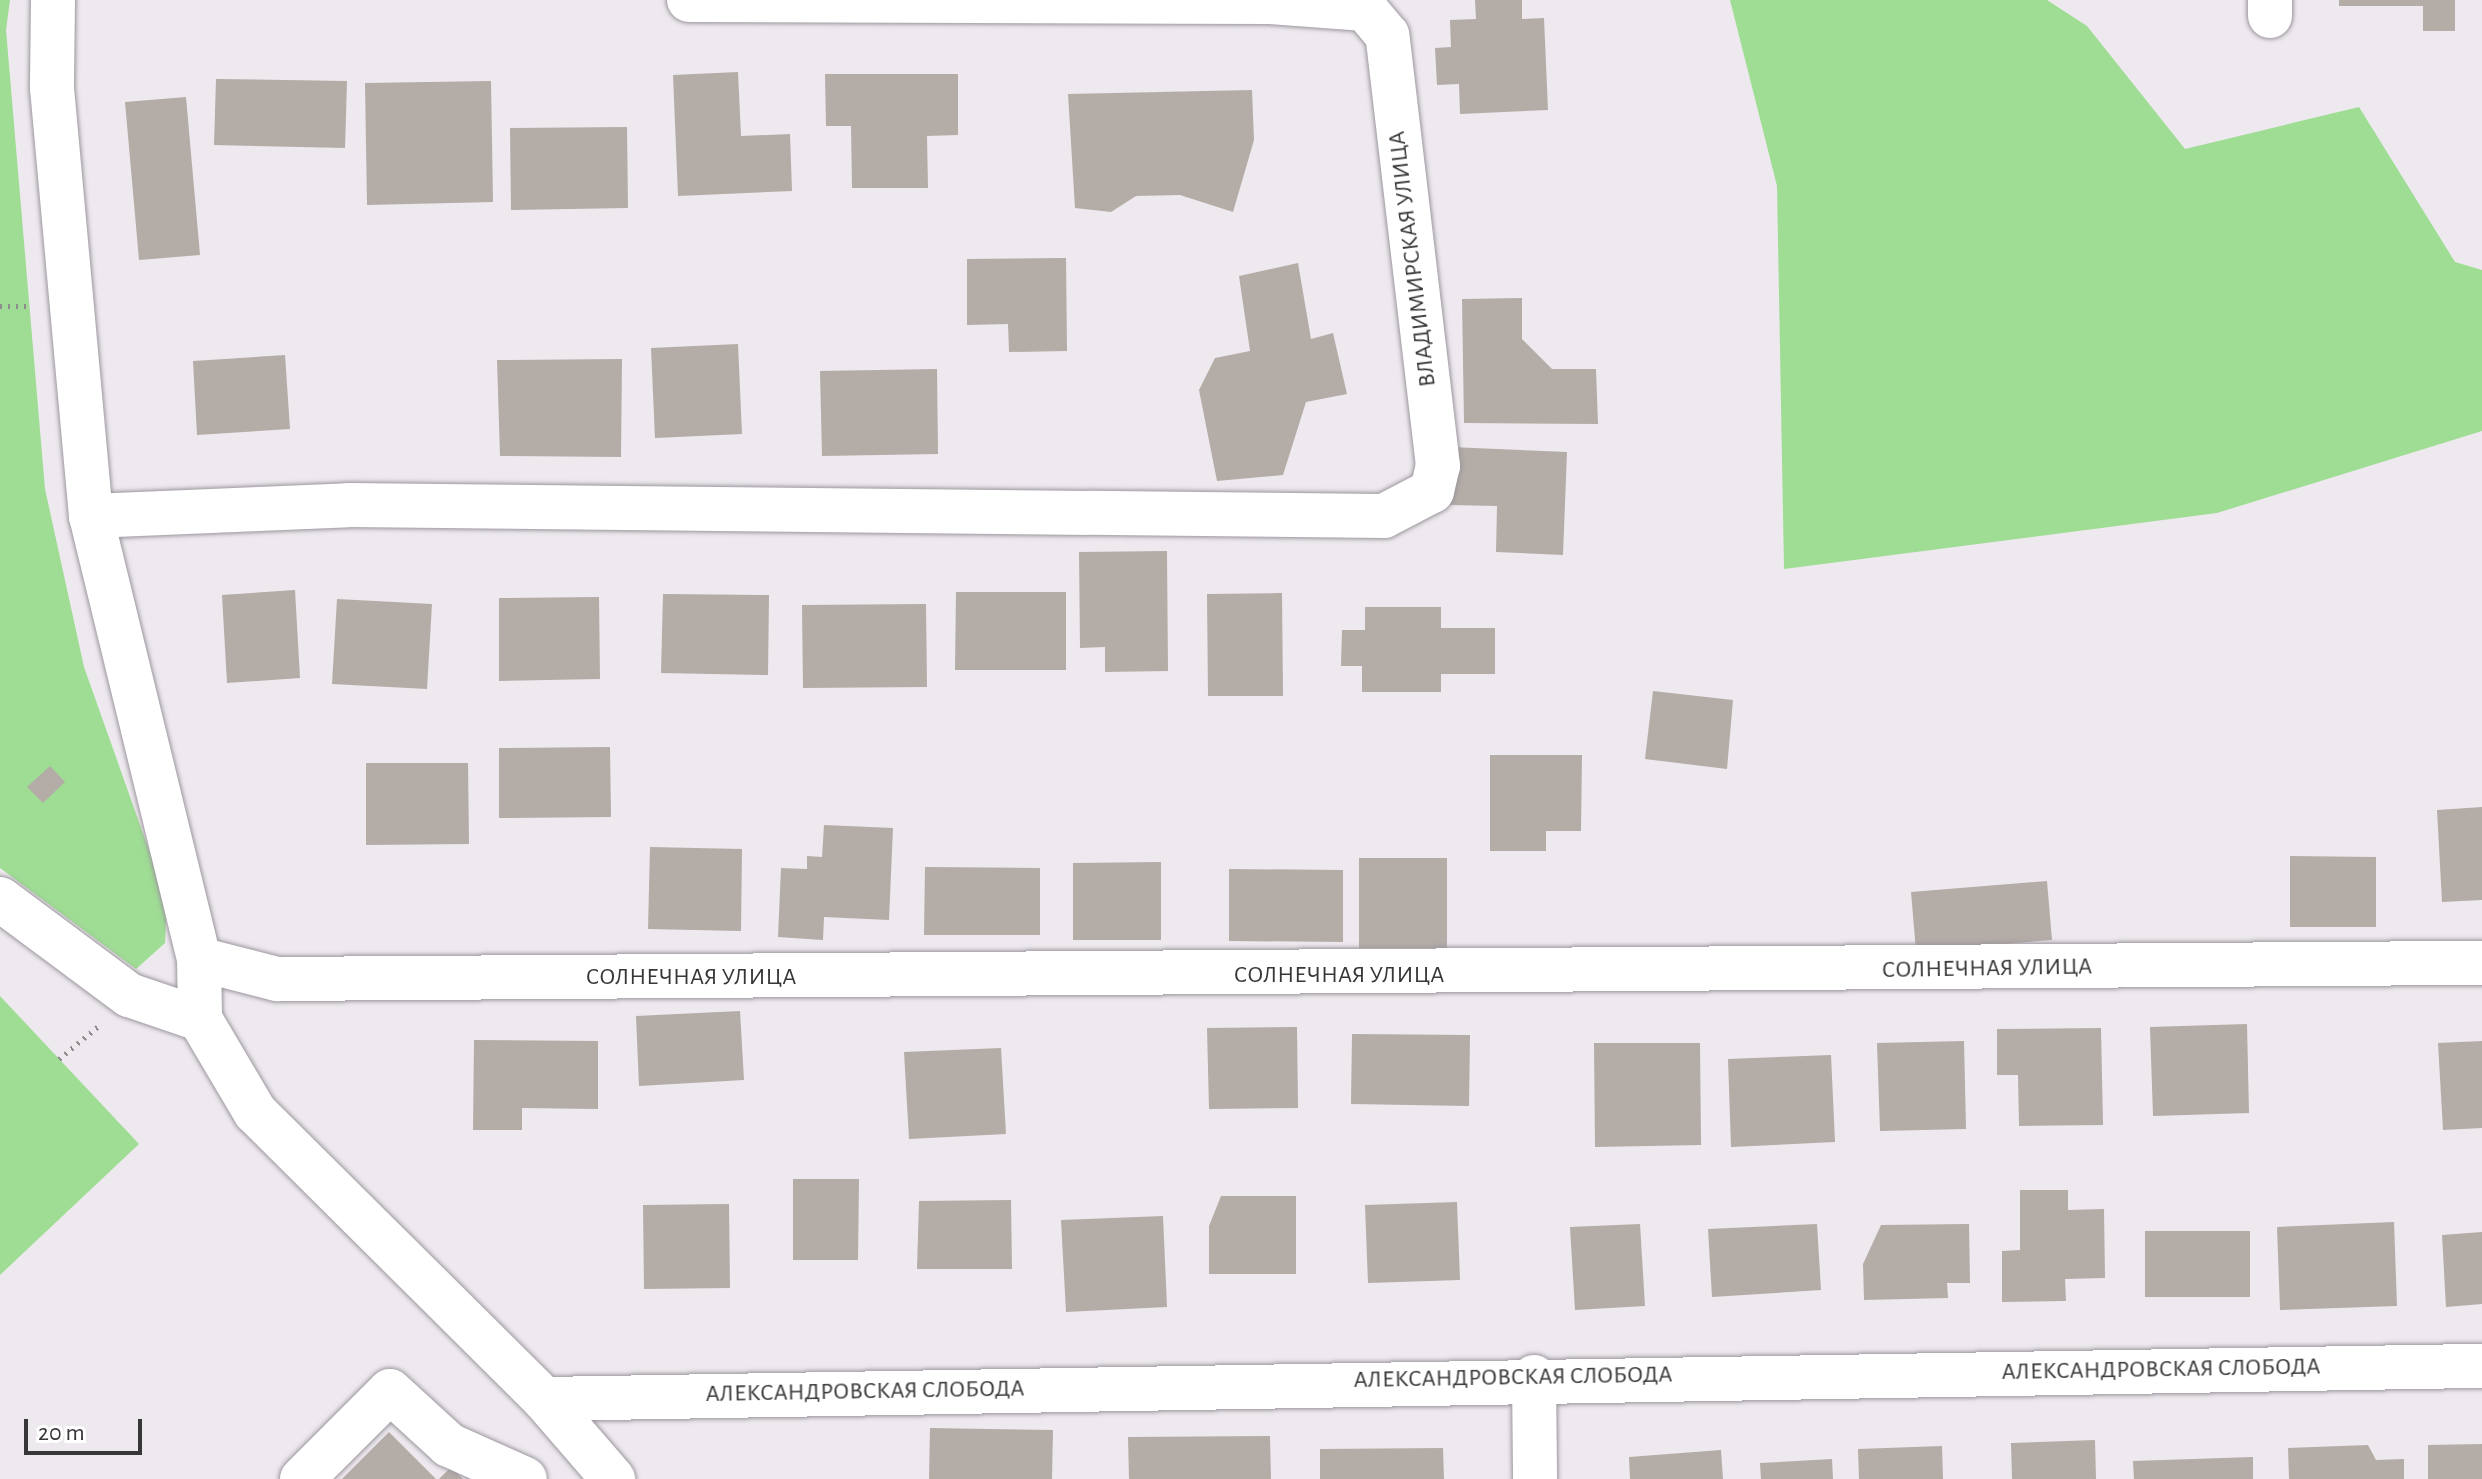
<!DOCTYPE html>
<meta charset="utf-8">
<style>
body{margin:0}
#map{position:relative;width:2482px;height:1479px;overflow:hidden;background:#eee9ef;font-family:"Alegreya Sans",sans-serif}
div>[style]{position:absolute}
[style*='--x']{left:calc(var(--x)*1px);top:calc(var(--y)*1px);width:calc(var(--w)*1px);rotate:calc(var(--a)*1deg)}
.green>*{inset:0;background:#9fdc94}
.building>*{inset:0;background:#b3aca7}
.path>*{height:5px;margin-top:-2.5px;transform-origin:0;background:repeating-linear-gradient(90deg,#8f8b8f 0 2px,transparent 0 8px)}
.roads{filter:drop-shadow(0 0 2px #9c979e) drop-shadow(0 0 2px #9c979e)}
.minor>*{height:44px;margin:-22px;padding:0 22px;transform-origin:22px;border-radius:22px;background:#fff}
span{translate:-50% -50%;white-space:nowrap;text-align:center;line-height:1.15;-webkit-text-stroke:8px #fff;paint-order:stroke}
.street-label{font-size:24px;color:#383638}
.scale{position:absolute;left:24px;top:1419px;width:118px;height:36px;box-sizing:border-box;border:4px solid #383638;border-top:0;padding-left:10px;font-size:24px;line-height:28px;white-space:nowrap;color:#383638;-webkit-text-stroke:6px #fff;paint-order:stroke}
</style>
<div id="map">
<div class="green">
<i style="clip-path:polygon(0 0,10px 0,6px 30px,45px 489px,84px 667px,167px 901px,165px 943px,136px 969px,0 868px)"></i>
<i style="clip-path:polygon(1730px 0,2047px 0,2087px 26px,2185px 149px,2359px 107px,2455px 262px,2482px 270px,2482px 431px,2217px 513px,1784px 569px,1777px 186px)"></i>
<i style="clip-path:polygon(0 996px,139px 1144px,0 1275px)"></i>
</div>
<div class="building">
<i style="clip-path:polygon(1475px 0,1522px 0,1522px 19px,1544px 18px,1548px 110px,1460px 114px,1459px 84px,1437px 85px,1435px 48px,1451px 47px,1450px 20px,1476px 19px)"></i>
<i style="clip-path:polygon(2339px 0,2455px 0,2455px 31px,2423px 31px,2423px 6px,2339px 6px)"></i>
<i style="clip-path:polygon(738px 72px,741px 136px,790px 134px,792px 191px,678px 196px,673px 75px)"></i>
<i style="clip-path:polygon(825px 74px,958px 74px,958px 135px,927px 136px,928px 188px,852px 188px,851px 126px,826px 126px)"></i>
<i style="clip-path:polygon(216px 79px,347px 81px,345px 148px,214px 145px)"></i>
<i style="clip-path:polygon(491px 81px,493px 202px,367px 205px,365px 83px)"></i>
<i style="clip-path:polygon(1252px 90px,1254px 140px,1233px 212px,1180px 195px,1136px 196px,1111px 212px,1075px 208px,1068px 94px)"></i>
<i style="clip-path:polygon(186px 97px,200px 255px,139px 260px,125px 102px)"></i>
<i style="clip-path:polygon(627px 127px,628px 208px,511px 210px,510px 128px)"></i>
<i style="clip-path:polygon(1066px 258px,1067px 351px,1009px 352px,1008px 324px,967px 325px,967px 259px)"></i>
<i style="clip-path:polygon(1298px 263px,1311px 339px,1333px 333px,1347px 394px,1306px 402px,1283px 475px,1217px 481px,1199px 390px,1215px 358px,1250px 351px,1239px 276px)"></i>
<i style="clip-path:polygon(1522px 298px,1522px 339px,1552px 369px,1596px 369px,1598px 424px,1464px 423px,1462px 299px)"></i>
<i style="clip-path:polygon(738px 344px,742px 434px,655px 438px,651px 348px)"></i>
<i style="clip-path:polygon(285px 355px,290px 429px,197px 435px,193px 361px)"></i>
<i style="clip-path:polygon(622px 359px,621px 457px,500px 456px,497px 360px)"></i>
<i style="clip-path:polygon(937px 369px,938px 454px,822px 456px,820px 371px)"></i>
<i style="clip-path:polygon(1451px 447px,1567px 452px,1563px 555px,1496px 552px,1497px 506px,1449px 505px)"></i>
<i style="clip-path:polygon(1167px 551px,1168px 671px,1105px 672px,1105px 647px,1080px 648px,1079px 552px)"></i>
<i style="clip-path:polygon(295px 590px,300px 678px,227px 683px,222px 595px)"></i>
<i style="clip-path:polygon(956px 592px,1066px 592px,1066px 670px,955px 670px)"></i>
<i style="clip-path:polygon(1282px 593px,1283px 696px,1208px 696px,1207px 594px)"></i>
<i style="clip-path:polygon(663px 594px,769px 595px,768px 675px,661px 673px)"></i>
<i style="clip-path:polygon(599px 597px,600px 679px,499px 681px,499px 598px)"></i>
<i style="clip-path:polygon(337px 599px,432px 604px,427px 689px,332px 684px)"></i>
<i style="clip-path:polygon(926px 604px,927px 687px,803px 688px,802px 605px)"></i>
<i style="clip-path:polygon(1365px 607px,1441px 607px,1441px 628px,1495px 628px,1495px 674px,1441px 674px,1441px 692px,1362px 692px,1362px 666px,1341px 666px,1342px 630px,1365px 630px)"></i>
<i style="clip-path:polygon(1653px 691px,1733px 700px,1727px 769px,1645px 759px)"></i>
<i style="clip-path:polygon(610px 747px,611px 817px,499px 818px,499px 748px)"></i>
<i style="clip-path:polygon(1490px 755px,1582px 755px,1581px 831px,1546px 831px,1546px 851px,1490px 851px)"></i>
<i style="clip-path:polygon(366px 763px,468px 763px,469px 844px,366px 845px)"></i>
<i style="clip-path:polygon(50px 766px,65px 782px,43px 803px,27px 787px)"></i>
<i style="clip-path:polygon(2482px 807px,2482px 900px,2442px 902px,2437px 810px)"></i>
<i style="clip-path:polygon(824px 825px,893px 828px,889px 920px,824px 917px,823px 940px,778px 937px,781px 868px,807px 869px,807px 856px,822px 857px)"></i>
<i style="clip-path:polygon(650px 847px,742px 849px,741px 931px,648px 929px)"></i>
<i style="clip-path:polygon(2290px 856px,2376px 857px,2376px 927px,2290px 927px)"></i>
<i style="clip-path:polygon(1359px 858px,1447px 858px,1447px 948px,1359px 948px)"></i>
<i style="clip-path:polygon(1161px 862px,1161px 940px,1073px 940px,1073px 863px)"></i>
<i style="clip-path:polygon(925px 867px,1040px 868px,1040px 935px,924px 935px)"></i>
<i style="clip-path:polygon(1229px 869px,1343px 870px,1343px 942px,1229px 941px)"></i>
<i style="clip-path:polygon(2047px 881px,2052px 940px,1916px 951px,1911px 892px)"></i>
<i style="clip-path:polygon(740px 1011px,744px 1080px,639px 1086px,636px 1016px)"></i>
<i style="clip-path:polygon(2247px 1024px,2249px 1113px,2153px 1116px,2150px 1027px)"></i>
<i style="clip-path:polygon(1297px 1027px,1298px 1108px,1209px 1109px,1207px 1028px)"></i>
<i style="clip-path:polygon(2101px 1028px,2103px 1125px,2019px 1126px,2018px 1075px,1997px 1075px,1997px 1029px)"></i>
<i style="clip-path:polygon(1352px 1034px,1470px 1035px,1469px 1106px,1351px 1104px)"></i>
<i style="clip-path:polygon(474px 1040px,598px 1041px,598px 1109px,522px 1108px,522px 1130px,473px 1130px)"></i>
<i style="clip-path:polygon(1964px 1041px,1966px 1129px,1880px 1131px,1877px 1043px)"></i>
<i style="clip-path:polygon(2482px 1041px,2482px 1128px,2443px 1130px,2438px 1043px)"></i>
<i style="clip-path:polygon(1594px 1043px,1700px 1043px,1701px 1145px,1595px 1147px)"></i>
<i style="clip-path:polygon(1001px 1048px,1006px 1134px,909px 1139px,904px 1052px)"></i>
<i style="clip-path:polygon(1831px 1055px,1835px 1142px,1731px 1147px,1728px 1059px)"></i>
<i style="clip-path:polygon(793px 1179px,859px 1179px,858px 1260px,793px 1260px)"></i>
<i style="clip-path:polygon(2020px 1190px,2068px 1190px,2068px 1210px,2104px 1209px,2105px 1278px,2065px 1279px,2066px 1301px,2002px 1302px,2002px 1251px,2020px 1250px)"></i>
<i style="clip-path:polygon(1221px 1196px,1296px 1196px,1296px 1274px,1209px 1274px,1209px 1226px)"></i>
<i style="clip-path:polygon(1011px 1200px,1012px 1269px,917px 1269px,919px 1201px)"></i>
<i style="clip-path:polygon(1457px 1202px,1460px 1280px,1368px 1283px,1365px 1205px)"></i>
<i style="clip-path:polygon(729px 1204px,730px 1288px,644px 1289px,643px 1205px)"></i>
<i style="clip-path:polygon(1163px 1216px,1167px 1307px,1066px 1312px,1061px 1220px)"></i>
<i style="clip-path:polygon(2394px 1222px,2397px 1306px,2280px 1310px,2277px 1227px)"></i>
<i style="clip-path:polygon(1640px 1224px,1645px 1306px,1575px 1310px,1570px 1227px)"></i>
<i style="clip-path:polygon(1817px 1224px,1821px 1290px,1712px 1297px,1708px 1229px)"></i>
<i style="clip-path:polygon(1969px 1224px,1970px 1283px,1947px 1283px,1948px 1298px,1864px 1300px,1863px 1264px,1881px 1225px)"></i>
<i style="clip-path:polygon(2145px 1231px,2250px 1231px,2250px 1297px,2145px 1297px)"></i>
<i style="clip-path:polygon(2482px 1232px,2482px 1304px,2446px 1307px,2442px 1235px)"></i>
<i style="clip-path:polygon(930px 1428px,1053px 1430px,1052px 1479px,929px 1479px)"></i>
<i style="clip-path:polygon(389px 1432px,436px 1479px,342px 1479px)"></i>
<i style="clip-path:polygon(1270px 1436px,1271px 1479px,1129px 1479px,1128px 1437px)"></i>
<i style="clip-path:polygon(2095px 1440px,2096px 1479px,2012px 1479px,2011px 1443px)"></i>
<i style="clip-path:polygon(2482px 1444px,2482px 1479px,2428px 1479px,2428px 1445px)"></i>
<i style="clip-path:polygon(2368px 1445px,2376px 1460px,2404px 1459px,2404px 1479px,2289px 1479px,2288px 1448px)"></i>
<i style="clip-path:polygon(1942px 1446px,1943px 1479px,1859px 1479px,1858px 1449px)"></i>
<i style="clip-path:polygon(1443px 1448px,1444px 1479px,1320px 1479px,1320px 1449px)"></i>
<i style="clip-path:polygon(1721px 1450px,1723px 1479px,1630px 1479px,1629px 1457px)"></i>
<i style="clip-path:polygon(2253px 1457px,2253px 1479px,2134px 1479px,2133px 1461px)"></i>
<i style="clip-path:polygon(1832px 1459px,1833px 1479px,1761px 1479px,1760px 1463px)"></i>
<i style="clip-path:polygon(451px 1467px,463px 1479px,439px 1479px)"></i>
</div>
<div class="path">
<i style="--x:0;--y:306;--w:31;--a:0"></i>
<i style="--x:59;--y:1059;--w:55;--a:-39.8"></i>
</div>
<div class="roads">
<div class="minor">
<i style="--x:53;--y:0;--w:88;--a:90.7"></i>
<i style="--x:52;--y:88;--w:430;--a:84.8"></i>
<i style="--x:91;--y:516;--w:456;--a:76.3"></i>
<i style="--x:199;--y:959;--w:60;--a:89"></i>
<i style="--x:200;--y:1019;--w:108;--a:59.4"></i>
<i style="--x:255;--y:1112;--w:407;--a:44.8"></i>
<i style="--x:544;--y:1399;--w:106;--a:49.2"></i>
<i style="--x:2270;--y:0;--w:16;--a:90"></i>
<i style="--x:91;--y:516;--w:258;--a:-2.4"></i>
<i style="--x:349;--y:505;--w:1035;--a:0.61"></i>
<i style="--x:1384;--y:516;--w:54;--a:-27.5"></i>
<i style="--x:1432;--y:491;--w:26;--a:-77"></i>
<i style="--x:1438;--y:466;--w:434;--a:-96.7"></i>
<i style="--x:1387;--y:35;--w:34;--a:-130"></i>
<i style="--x:1365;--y:9;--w:95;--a:-175.8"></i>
<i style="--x:1270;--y:2;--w:581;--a:-179.8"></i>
<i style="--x:0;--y:899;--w:161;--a:36.7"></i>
<i style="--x:129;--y:995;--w:75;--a:18.7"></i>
<i style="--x:199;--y:959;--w:81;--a:14.4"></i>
<i style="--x:277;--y:979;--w:2205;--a:-0.42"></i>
<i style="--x:1534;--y:1377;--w:102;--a:89.4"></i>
<i style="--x:544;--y:1399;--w:1938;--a:-0.98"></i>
<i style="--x:302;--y:1479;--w:124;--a:-45"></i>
<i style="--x:390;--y:1391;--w:80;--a:42.5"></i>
<i style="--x:449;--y:1445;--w:83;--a:24.1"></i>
</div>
</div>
<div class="street-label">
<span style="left:1413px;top:259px;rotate:-97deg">ВЛАДИМИРСКАЯ УЛИЦА</span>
<span style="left:1987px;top:969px;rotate:-1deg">СОЛНЕЧНАЯ УЛИЦА</span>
<span style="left:1339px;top:976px">СОЛНЕЧНАЯ УЛИЦА</span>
<span style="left:691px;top:978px">СОЛНЕЧНАЯ УЛИЦА</span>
<span style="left:2161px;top:1370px;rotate:-1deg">АЛЕКСАНДРОВСКАЯ СЛОБОДА</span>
<span style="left:1513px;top:1378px;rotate:-1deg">АЛЕКСАНДРОВСКАЯ СЛОБОДА</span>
<span style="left:865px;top:1392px;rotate:-1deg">АЛЕКСАНДРОВСКАЯ СЛОБОДА</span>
</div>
<div class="scale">20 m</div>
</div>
